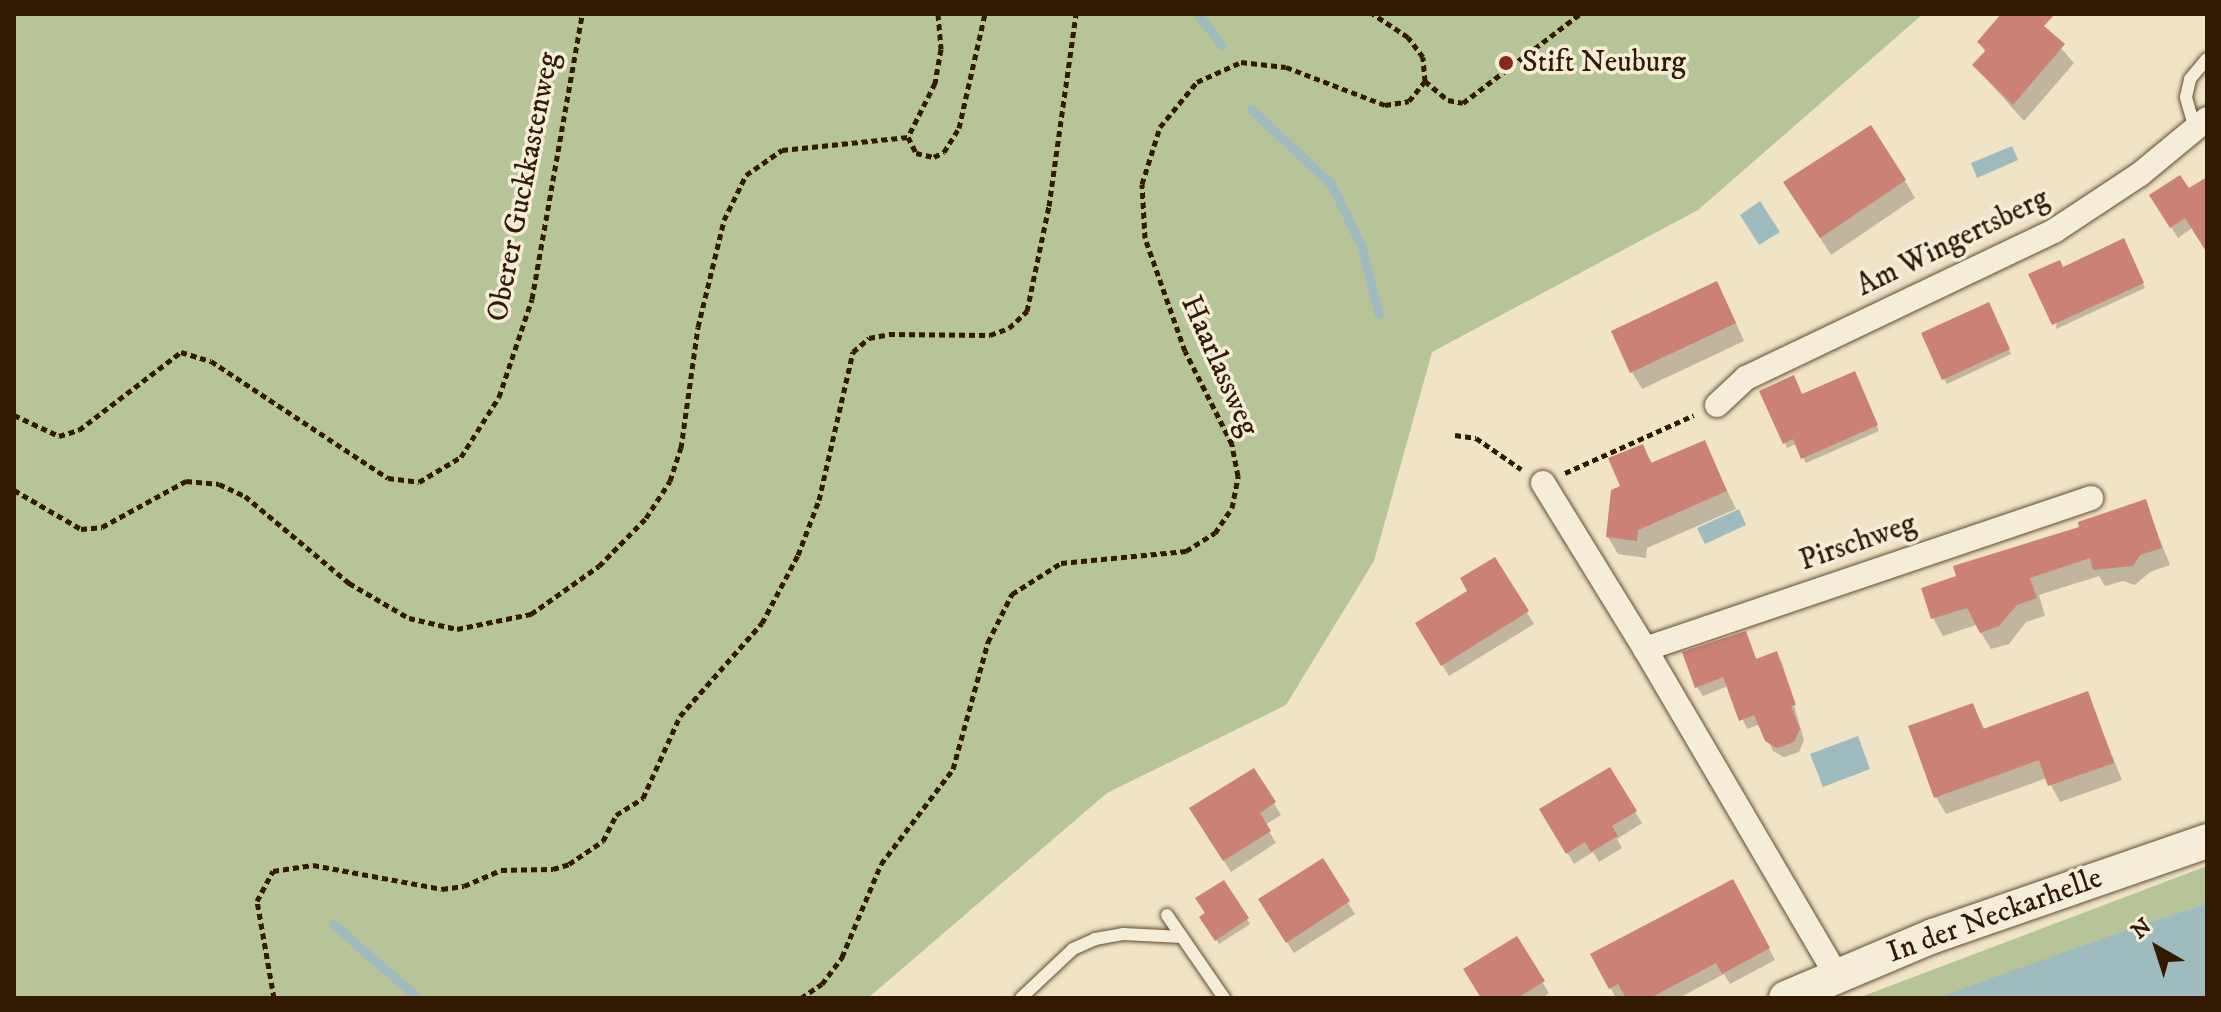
<!DOCTYPE html>
<style>
body{margin:0}
#map{position:relative;width:2221px;height:1012px;overflow:hidden;background:#f0e3c6;font-family:"IM FELL DW Pica",serif}
div>[style]{position:absolute}
[style*='--x']{left:calc(var(--x)*1px);top:calc(var(--y)*1px);width:calc(var(--w)*1px);rotate:calc(var(--a)*1deg)}
.green>*{inset:0;background:#b7c497}
.water>*{inset:0;background:#9ebcbf}
.shadow>*{inset:0;background:#0003}
.stream>*{height:9px;margin:-4.5px;padding:0 4.5px;transform-origin:4.5px;border-radius:4.5px;background:#9ebcbf}
.building>*{inset:0;background:#cb8176}
.path>*{height:5px;margin-top:-2.5px;transform-origin:0;background:repeating-linear-gradient(90deg,#321a02 0 6px,transparent 0 10px)}
.roads{filter:drop-shadow(0 0 2px #624c33) drop-shadow(0 0 2px #624c33)}
.lane>*{height:12px;margin:-6px;padding:0 6px;transform-origin:6px;border-radius:6px;background:#f5edda}
.street>*{height:24px;margin:-12px;padding:0 12px;transform-origin:12px;border-radius:12px;background:#f5edda}
.secondary>*{height:34px;margin:-17px;padding:0 17px;transform-origin:17px;border-radius:17px;background:#f5edda}
.dots>*{width:22px;height:22px;translate:-50% -50%;box-sizing:border-box;border:4px solid #f5edda;border-radius:50%}
span{translate:-50% -50%;white-space:nowrap;text-align:center;line-height:1.15;-webkit-text-stroke:7px #f5edda;paint-order:stroke}
.poi-label{font-size:30px;color:#321a02}
.left{translate:0 -50%;text-align:left}
.street-label{font-size:30px;color:#321a02}
.frame{position:absolute;inset:0;border:16px solid #321a02;pointer-events:none}
.north{position:absolute;left:2117px;top:908px;width:80px;height:80px;-webkit-text-stroke:6px #f5edda;paint-order:stroke;rotate:321deg;font-size:22px;font-weight:700;line-height:32px;text-align:center;color:#321a02}
.north::after{content:'';display:block;margin:auto;width:28px;height:36px;background:#321a02;clip-path:polygon(50% 0,100% 100%,50% 72%,0 100%)}
</style>
<div id="map">
<div class="green">
<i style="clip-path:polygon(14px 14px,1923px 14px,1698px 210px,1432px 352px,1374px 561px,1286px 705px,1107px 793px,868px 998px,14px 998px)"></i>
<i style="clip-path:polygon(2207px 866px,2207px 903px,1936px 998px,1858px 998px)"></i>
</div>
<div class="water">
<i style="clip-path:polygon(2012px 146px,2018px 160px,1977px 178px,1971px 163px)"></i>
<i style="clip-path:polygon(1760px 201px,1780px 232px,1759px 245px,1740px 215px)"></i>
<i style="clip-path:polygon(1739px 509px,1746px 525px,1705px 544px,1697px 528px)"></i>
<i style="clip-path:polygon(1858px 736px,1870px 769px,1823px 787px,1810px 754px)"></i>
<i style="clip-path:polygon(2207px 903px,2207px 998px,1936px 998px,2090px 943px)"></i>
</div>
<div class="shadow">
<i style="clip-path:polygon(2006px 14px,2031px 14px,2074px 63px,2024px 121px,1975px 66px,1986px 53px,1979px 42px)"></i>
<i style="clip-path:polygon(2207px 179px,2207px 251px,2192px 228px,2178px 238px,2151px 196px,2188px 191px)"></i>
<i style="clip-path:polygon(1905px 181px,1915px 198px,1831px 255px,1796px 200px)"></i>
<i style="clip-path:polygon(2126px 246px,2145px 288px,2056px 329px,2062px 269px)"></i>
<i style="clip-path:polygon(1726px 301px,1744px 341px,1642px 389px,1632px 372px)"></i>
<i style="clip-path:polygon(1991px 310px,2011px 354px,1947px 384px,1944px 379px)"></i>
<i style="clip-path:polygon(1857px 378px,1879px 431px,1806px 463px,1797px 444px,1787px 448px,1785px 443px,1802px 396px)"></i>
<i style="clip-path:polygon(1704px 442px,1736px 509px,1647px 548px,1646px 558px,1618px 554px,1608px 537px,1642px 446px,1653px 464px)"></i>
<i style="clip-path:polygon(2145px 502px,2170px 565px,2150px 572px,2135px 585px,2123px 581px,2105px 586px,2099px 576px,2039px 595px,2045px 616px,2026px 622px,2009px 644px,1991px 649px,1976px 625px,1943px 636px,1933px 618px,2082px 528px)"></i>
<i style="clip-path:polygon(1495px 559px,1534px 624px,1449px 676px,1418px 624px,1470px 592px)"></i>
<i style="clip-path:polygon(1750px 643px,1757px 661px,1776px 654px,1782px 663px,1804px 740px,1799px 752px,1784px 757px,1773px 751px,1760px 724px,1747px 729px,1728px 686px,1703px 696px,1697px 687px)"></i>
<i style="clip-path:polygon(2087px 693px,2122px 780px,2060px 802px,2047px 778px,1946px 814px,1936px 797px,1973px 705px,1985px 730px)"></i>
<i style="clip-path:polygon(1609px 769px,1642px 823px,1617px 839px,1622px 848px,1599px 862px,1593px 852px,1574px 864px,1542px 810px)"></i>
<i style="clip-path:polygon(1253px 770px,1281px 815px,1265px 825px,1276px 843px,1231px 872px,1198px 820px)"></i>
<i style="clip-path:polygon(1322px 861px,1355px 914px,1294px 953px,1267px 911px)"></i>
<i style="clip-path:polygon(1223px 882px,1250px 924px,1219px 944px,1202px 917px)"></i>
<i style="clip-path:polygon(1733px 882px,1775px 960px,1730px 984px,1724px 974px,1679px 998px,1616px 998px,1593px 955px)"></i>
<i style="clip-path:polygon(1516px 939px,1549px 993px,1542px 998px,1482px 998px)"></i>
</div>
<div class="stream">
<i style="--x:1198;--y:14;--w:39;--a:53"></i>
<i style="--x:1251;--y:109;--w:110;--a:43.2"></i>
<i style="--x:1331;--y:184;--w:68;--a:63.8"></i>
<i style="--x:1361;--y:245;--w:71;--a:75.4"></i>
<i style="--x:333;--y:924;--w:113;--a:41"></i>
</div>
<div class="building">
<i style="clip-path:polygon(2001px 14px,2055px 14px,2044px 26px,2065px 44px,2013px 105px,1972px 65px,1986px 50px,1977px 42px)"></i>
<i style="clip-path:polygon(1871px 125px,1906px 180px,1820px 238px,1783px 182px)"></i>
<i style="clip-path:polygon(2180px 175px,2189px 188px,2207px 177px,2207px 253px,2185px 218px,2170px 228px,2149px 195px)"></i>
<i style="clip-path:polygon(2124px 238px,2144px 283px,2052px 325px,2028px 274px,2060px 260px,2063px 267px)"></i>
<i style="clip-path:polygon(1717px 281px,1736px 323px,1630px 373px,1611px 331px)"></i>
<i style="clip-path:polygon(1989px 302px,2010px 349px,1942px 380px,1921px 333px)"></i>
<i style="clip-path:polygon(1855px 371px,1878px 425px,1801px 459px,1793px 439px,1783px 444px,1759px 391px,1794px 375px,1802px 394px)"></i>
<i style="clip-path:polygon(1705px 440px,1727px 491px,1638px 530px,1637px 541px,1606px 537px,1611px 490px,1620px 486px,1608px 458px,1643px 444px,1651px 463px)"></i>
<i style="clip-path:polygon(2146px 499px,2162px 548px,2140px 555px,2133px 566px,2093px 570px,2090px 558px,2030px 578px,2037px 598px,2017px 605px,1999px 626px,1980px 633px,1967px 608px,1931px 619px,1921px 588px,1956px 576px,1953px 566px,2079px 527px,2078px 522px)"></i>
<i style="clip-path:polygon(1495px 557px,1529px 611px,1441px 666px,1415px 623px,1467px 591px,1460px 578px)"></i>
<i style="clip-path:polygon(1746px 631px,1756px 659px,1777px 651px,1796px 705px,1791px 706px,1800px 729px,1794px 742px,1777px 748px,1765px 741px,1754px 715px,1739px 721px,1723px 677px,1695px 688px,1682px 652px)"></i>
<i style="clip-path:polygon(2088px 691px,2114px 763px,2048px 786px,2039px 760px,1934px 798px,1908px 726px,1973px 703px,1983px 729px)"></i>
<i style="clip-path:polygon(1610px 767px,1637px 811px,1612px 826px,1618px 836px,1591px 852px,1585px 842px,1566px 854px,1539px 809px)"></i>
<i style="clip-path:polygon(1254px 768px,1276px 802px,1260px 813px,1271px 831px,1223px 861px,1189px 808px)"></i>
<i style="clip-path:polygon(1323px 858px,1350px 901px,1286px 943px,1258px 899px)"></i>
<i style="clip-path:polygon(1733px 879px,1770px 948px,1722px 974px,1716px 963px,1650px 998px,1626px 998px,1618px 984px,1609px 989px,1590px 954px)"></i>
<i style="clip-path:polygon(1224px 880px,1249px 918px,1215px 941px,1199px 917px,1205px 913px,1195px 898px)"></i>
<i style="clip-path:polygon(1517px 936px,1545px 981px,1517px 998px,1481px 998px,1463px 969px)"></i>
</div>
<div class="path">
<i style="--x:938;--y:14;--w:35;--a:85"></i>
<i style="--x:941;--y:49;--w:35;--a:100"></i>
<i style="--x:935;--y:83;--w:60;--a:116.6"></i>
<i style="--x:908;--y:137;--w:18;--a:63"></i>
<i style="--x:916;--y:153;--w:18;--a:13"></i>
<i style="--x:934;--y:157;--w:11;--a:-27"></i>
<i style="--x:944;--y:152;--w:28;--a:-58"></i>
<i style="--x:959;--y:128;--w:117;--a:-77.2"></i>
<i style="--x:1425;--y:81;--w:30;--a:40"></i>
<i style="--x:1448;--y:100;--w:15;--a:11"></i>
<i style="--x:1463;--y:103;--w:147;--a:-37.3"></i>
<i style="--x:14;--y:415;--w:50;--a:25"></i>
<i style="--x:59;--y:436;--w:21;--a:-17"></i>
<i style="--x:79;--y:430;--w:128;--a:-37.4"></i>
<i style="--x:181;--y:352;--w:31;--a:17"></i>
<i style="--x:211;--y:361;--w:212;--a:33.5"></i>
<i style="--x:388;--y:478;--w:31;--a:7"></i>
<i style="--x:419;--y:482;--w:49;--a:-30.8"></i>
<i style="--x:461;--y:457;--w:71;--a:-57.7"></i>
<i style="--x:499;--y:397;--w:103;--a:-71.4"></i>
<i style="--x:532;--y:299;--w:289;--a:-80"></i>
<i style="--x:1455;--y:435;--w:21;--a:8"></i>
<i style="--x:1476;--y:438;--w:55;--a:34.6"></i>
<i style="--x:1565;--y:473;--w:141;--a:-24.2"></i>
<i style="--x:14;--y:490;--w:78;--a:30.2"></i>
<i style="--x:81;--y:529;--w:21;--a:-5"></i>
<i style="--x:102;--y:527;--w:96;--a:-28.7"></i>
<i style="--x:186;--y:481;--w:33;--a:5"></i>
<i style="--x:219;--y:484;--w:29;--a:25"></i>
<i style="--x:245;--y:496;--w:136;--a:39.9"></i>
<i style="--x:349;--y:583;--w:69;--a:30.3"></i>
<i style="--x:409;--y:618;--w:49;--a:12.9"></i>
<i style="--x:457;--y:629;--w:76;--a:-11.5"></i>
<i style="--x:531;--y:614;--w:83;--a:-35.2"></i>
<i style="--x:599;--y:566;--w:67;--a:-45.6"></i>
<i style="--x:646;--y:518;--w:44;--a:-57"></i>
<i style="--x:670;--y:481;--w:35;--a:-72"></i>
<i style="--x:681;--y:448;--w:122;--a:-82"></i>
<i style="--x:698;--y:327;--w:110;--a:-76.3"></i>
<i style="--x:724;--y:220;--w:50;--a:-63.9"></i>
<i style="--x:746;--y:175;--w:44;--a:-34.8"></i>
<i style="--x:782;--y:150;--w:127;--a:-5.9"></i>
<i style="--x:274;--y:998;--w:98;--a:-99.9"></i>
<i style="--x:257;--y:901;--w:34;--a:-62"></i>
<i style="--x:273;--y:871;--w:40;--a:-8.5"></i>
<i style="--x:313;--y:865;--w:131;--a:10.5"></i>
<i style="--x:442;--y:889;--w:22;--a:-8"></i>
<i style="--x:464;--y:886;--w:40;--a:-23.4"></i>
<i style="--x:501;--y:870;--w:52;--a:-1.1"></i>
<i style="--x:553;--y:869;--w:17;--a:-17"></i>
<i style="--x:569;--y:864;--w:41;--a:-34.1"></i>
<i style="--x:603;--y:841;--w:29;--a:-63"></i>
<i style="--x:616;--y:815;--w:32;--a:-32"></i>
<i style="--x:643;--y:798;--w:90;--a:-65.7"></i>
<i style="--x:680;--y:716;--w:124;--a:-48.6"></i>
<i style="--x:762;--y:623;--w:77;--a:-62.1"></i>
<i style="--x:798;--y:555;--w:59;--a:-69.1"></i>
<i style="--x:819;--y:500;--w:152;--a:-77.1"></i>
<i style="--x:853;--y:352;--w:21;--a:-41"></i>
<i style="--x:869;--y:338;--w:20;--a:-11"></i>
<i style="--x:889;--y:334;--w:101;--a:0.6"></i>
<i style="--x:990;--y:335;--w:20;--a:-20"></i>
<i style="--x:1009;--y:328;--w:25;--a:-43"></i>
<i style="--x:1027;--y:311;--w:107;--a:-78.2"></i>
<i style="--x:1049;--y:206;--w:194;--a:-82"></i>
<i style="--x:801;--y:998;--w:25;--a:-34"></i>
<i style="--x:822;--y:984;--w:34;--a:-53"></i>
<i style="--x:842;--y:957;--w:101;--a:-67.2"></i>
<i style="--x:881;--y:864;--w:119;--a:-52.8"></i>
<i style="--x:953;--y:769;--w:132;--a:-74.6"></i>
<i style="--x:988;--y:642;--w:54;--a:-63.4"></i>
<i style="--x:1012;--y:594;--w:58;--a:-32.3"></i>
<i style="--x:1061;--y:563;--w:126;--a:-5.5"></i>
<i style="--x:1186;--y:551;--w:34;--a:-32"></i>
<i style="--x:1215;--y:533;--w:30;--a:-56"></i>
<i style="--x:1232;--y:508;--w:33;--a:-79"></i>
<i style="--x:1238;--y:476;--w:33;--a:-101"></i>
<i style="--x:1232;--y:444;--w:104;--a:-116.8"></i>
<i style="--x:1185;--y:351;--w:120;--a:-109.5"></i>
<i style="--x:1145;--y:238;--w:54;--a:-93.2"></i>
<i style="--x:1142;--y:184;--w:60;--a:-72.5"></i>
<i style="--x:1160;--y:127;--w:58;--a:-50.6"></i>
<i style="--x:1197;--y:82;--w:48;--a:-24.4"></i>
<i style="--x:1241;--y:62;--w:45;--a:6.3"></i>
<i style="--x:1286;--y:67;--w:106;--a:21"></i>
<i style="--x:1385;--y:105;--w:24;--a:-9"></i>
<i style="--x:1409;--y:101;--w:26;--a:-51"></i>
<i style="--x:1425;--y:81;--w:24;--a:-95"></i>
<i style="--x:1423;--y:57;--w:25;--a:-127"></i>
<i style="--x:1408;--y:37;--w:42;--a:-146.7"></i>
</div>
<div class="roads">
<div class="lane">
<i style="--x:2195;--y:129;--w:33;--a:-106"></i>
<i style="--x:2186;--y:97;--w:18;--a:-77"></i>
<i style="--x:2190;--y:79;--w:26;--a:-50"></i>
<i style="--x:1167;--y:915;--w:101;--a:55.5"></i>
<i style="--x:1021;--y:998;--w:71;--a:-43.3"></i>
<i style="--x:1073;--y:949;--w:24;--a:-24"></i>
<i style="--x:1095;--y:939;--w:28;--a:-10"></i>
<i style="--x:1123;--y:934;--w:59;--a:2.9"></i>
</div>
<div class="street">
<i style="--x:1717;--y:405;--w:40;--a:-43"></i>
<i style="--x:1746;--y:378;--w:341;--a:-25.5"></i>
<i style="--x:2054;--y:231;--w:102;--a:-33.4"></i>
<i style="--x:2139;--y:175;--w:88;--a:-39.5"></i>
<i style="--x:1543;--y:483;--w:195;--a:58.4"></i>
<i style="--x:1837;--y:976;--w:379;--a:-120.4"></i>
<i style="--x:1645;--y:649;--w:471;--a:-18.7"></i>
</div>
<div class="secondary">
<i style="--x:1786;--y:998;--w:160;--a:-22.9"></i>
<i style="--x:1933;--y:936;--w:290;--a:-19.1"></i>
</div>
</div>
<div class="dots">
<i style="left:1506px;top:63px;background:#8f2418"></i>
</div>
<div class="poi-label">
<span class="left" style="left:1522px;top:63px">Stift Neuburg</span>
</div>
<div class="street-label">
<span style="left:524px;top:187px;rotate:-79deg">Oberer Guckkastenweg</span>
<span style="left:1953px;top:243px;rotate:-26deg">Am Wingertsberg</span>
<span style="left:1219px;top:366px;rotate:66deg">Haarlassweg</span>
<span style="left:1858px;top:543px;rotate:-19deg">Pirschweg</span>
<span style="left:1995px;top:916px;rotate:-20deg">In der Neckarhelle</span>
</div>
<div class="frame"></div>
<div class="north">N</div>
</div>
